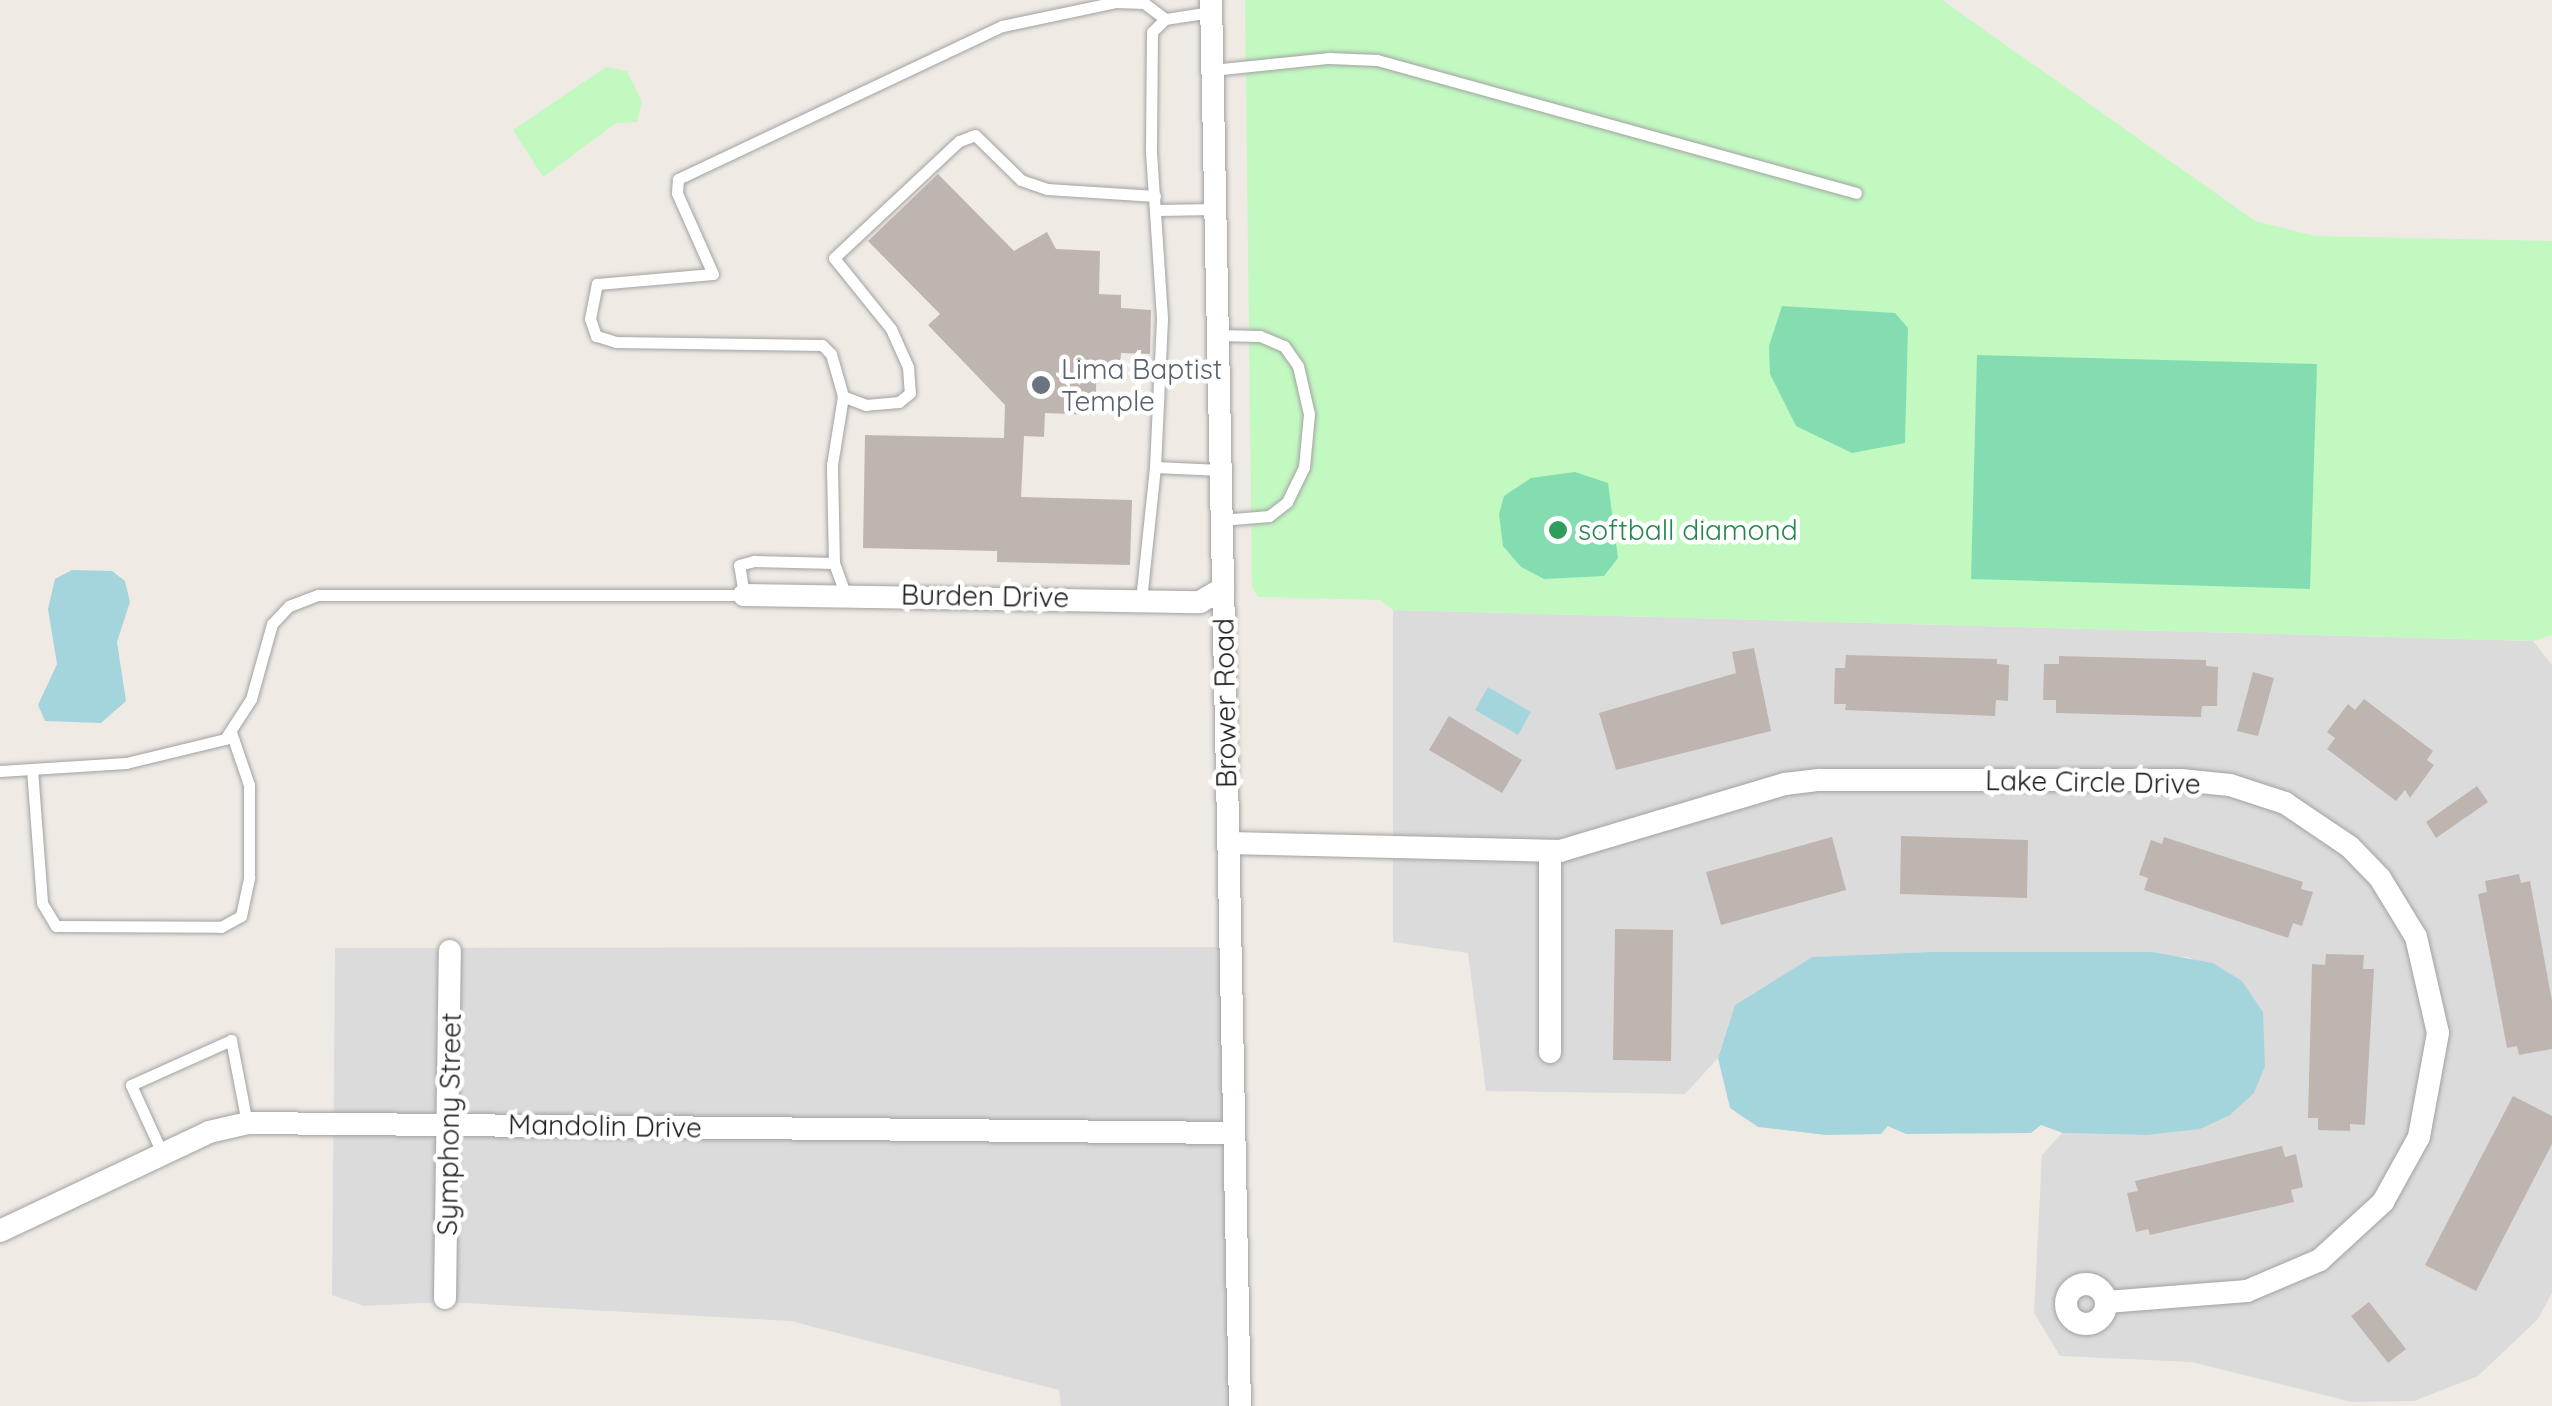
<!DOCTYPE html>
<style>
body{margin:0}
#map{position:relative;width:2552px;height:1406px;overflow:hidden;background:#efeae4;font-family:Quicksand,sans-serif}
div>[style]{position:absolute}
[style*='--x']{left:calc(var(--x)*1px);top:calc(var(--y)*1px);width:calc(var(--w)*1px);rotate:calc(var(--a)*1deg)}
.residential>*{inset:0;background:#dcdbdb}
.park>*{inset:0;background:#c2f9c1}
.pitch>*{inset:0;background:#83ddb1}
.water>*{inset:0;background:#a5d5dc}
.building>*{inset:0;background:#bfb5b0}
.roads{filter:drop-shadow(0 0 2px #a2a2a2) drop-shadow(0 0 2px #a2a2a2)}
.service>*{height:11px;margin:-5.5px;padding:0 5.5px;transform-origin:5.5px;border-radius:5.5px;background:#fff}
.minor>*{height:22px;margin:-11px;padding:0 11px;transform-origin:11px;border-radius:11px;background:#fff}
.minor>.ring{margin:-11px;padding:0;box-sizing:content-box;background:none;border:22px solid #fff;border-radius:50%}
.dots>*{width:28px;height:28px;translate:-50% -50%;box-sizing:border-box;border:5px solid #fff;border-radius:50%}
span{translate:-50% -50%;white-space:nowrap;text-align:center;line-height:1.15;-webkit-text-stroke:9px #fff;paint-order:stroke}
.worship-label{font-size:28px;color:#5b616d}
.left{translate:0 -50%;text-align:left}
.leisure-label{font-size:28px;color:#27864d}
.street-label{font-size:28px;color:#1e1e1e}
</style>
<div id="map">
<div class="residential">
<i style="clip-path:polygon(1393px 610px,2533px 641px,2552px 665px,2552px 1293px,2538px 1319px,2478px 1376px,2414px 1401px,2352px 1402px,2191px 1362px,2060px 1356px,2034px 1313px,2042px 1155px,2062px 1133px,2146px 1135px,2242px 981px,2188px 957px,1929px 952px,1812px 957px,1735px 1005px,1718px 1058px,1685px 1094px,1486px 1091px,1468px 953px,1393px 942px)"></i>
<i style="clip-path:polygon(1231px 947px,1240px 1406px,1061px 1406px,1059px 1390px,791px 1321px,444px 1302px,364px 1306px,332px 1295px,335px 948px)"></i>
</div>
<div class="park">
<i style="clip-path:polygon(1245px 0,1942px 0,2255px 221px,2315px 236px,2552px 241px,2552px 635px,2533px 641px,1393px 610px,1380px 600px,1258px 597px,1252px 587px)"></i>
<i style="clip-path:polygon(606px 67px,627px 71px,642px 102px,637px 122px,616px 123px,543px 177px,513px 130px)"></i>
</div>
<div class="pitch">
<i style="clip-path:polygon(1782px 306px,1895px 313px,1908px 328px,1905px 443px,1852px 453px,1796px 426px,1770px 374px,1769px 346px)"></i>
<i style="clip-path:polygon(1977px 355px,2317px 364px,2310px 589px,1971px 579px)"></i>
<i style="clip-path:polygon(1575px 472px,1608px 483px,1618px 558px,1604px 576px,1544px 579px,1521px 567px,1503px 546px,1499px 514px,1504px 496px,1531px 478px)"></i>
</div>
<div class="water">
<i style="clip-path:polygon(72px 570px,112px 571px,125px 581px,130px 602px,117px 642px,126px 701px,101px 723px,45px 721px,38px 705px,57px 664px,48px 609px,55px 579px)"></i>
<i style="clip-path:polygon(1488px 687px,1531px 712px,1518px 735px,1475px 710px)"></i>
<i style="clip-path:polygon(1929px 952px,2152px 952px,2213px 963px,2242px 981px,2263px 1012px,2265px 1066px,2254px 1093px,2230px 1115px,2200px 1129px,2146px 1135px,2063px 1133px,2041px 1125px,2031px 1133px,1906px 1134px,1888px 1126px,1881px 1134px,1826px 1135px,1758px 1127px,1730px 1108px,1718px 1058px,1735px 1005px,1812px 957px)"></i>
</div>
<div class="building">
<i style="clip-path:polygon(938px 174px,1014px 251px,1047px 232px,1056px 249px,1100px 251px,1099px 294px,1121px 295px,1121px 308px,1151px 310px,1150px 354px,1121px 353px,1120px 365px,1097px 364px,1095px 415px,1045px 413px,1044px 437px,1024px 436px,1021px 497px,1132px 500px,1130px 565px,997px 562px,997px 551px,863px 548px,865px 435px,1004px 438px,1005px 405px,928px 325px,940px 314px,868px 241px)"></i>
<i style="clip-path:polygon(1754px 648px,1771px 731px,1616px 770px,1599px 713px,1736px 673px,1732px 652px)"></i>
<i style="clip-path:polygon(1846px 655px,1997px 659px,1997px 664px,2009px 665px,2008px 701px,1996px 700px,1995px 716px,1845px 710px,1846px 704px,1834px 704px,1835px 668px,1845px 668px)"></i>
<i style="clip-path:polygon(2059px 656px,2206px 660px,2206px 666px,2218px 667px,2217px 706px,2202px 706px,2201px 717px,2056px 713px,2056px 700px,2043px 700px,2044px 664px,2059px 664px)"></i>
<i style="clip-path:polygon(2253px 672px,2274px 678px,2258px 736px,2237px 731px)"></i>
<i style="clip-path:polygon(2364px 699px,2433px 751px,2427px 760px,2434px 765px,2410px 798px,2405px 790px,2396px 801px,2327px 749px,2335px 738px,2327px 732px,2348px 704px,2355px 710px)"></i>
<i style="clip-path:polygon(1449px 716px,1522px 760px,1502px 793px,1429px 750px)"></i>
<i style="clip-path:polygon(2477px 786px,2488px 802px,2436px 838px,2426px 822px)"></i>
<i style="clip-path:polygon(1901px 836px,2028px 840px,2027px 898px,1900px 894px)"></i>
<i style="clip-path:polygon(1832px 837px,1846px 890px,1721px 925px,1706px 872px)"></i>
<i style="clip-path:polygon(2164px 837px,2303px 882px,2301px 889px,2313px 892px,2302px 926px,2293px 923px,2288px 938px,2144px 890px,2148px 878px,2139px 875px,2151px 840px,2162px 844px)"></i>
<i style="clip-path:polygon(2519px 874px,2521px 883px,2530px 881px,2552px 1001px,2552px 1049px,2519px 1055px,2517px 1046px,2507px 1048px,2478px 894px,2487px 892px,2485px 881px)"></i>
<i style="clip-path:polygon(1615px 929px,1673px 930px,1671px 1061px,1613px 1060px)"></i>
<i style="clip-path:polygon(2326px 954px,2364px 955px,2363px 969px,2374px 969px,2365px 1125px,2350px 1124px,2350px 1131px,2318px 1130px,2318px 1118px,2308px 1118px,2312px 964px,2325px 965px)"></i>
<i style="clip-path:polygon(2513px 1096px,2552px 1116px,2552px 1144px,2476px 1291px,2425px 1265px)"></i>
<i style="clip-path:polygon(2282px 1146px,2285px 1157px,2296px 1154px,2303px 1187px,2291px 1190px,2294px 1202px,2150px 1235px,2148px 1229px,2136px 1232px,2127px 1193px,2138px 1191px,2135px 1181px)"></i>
<i style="clip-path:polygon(2369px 1302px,2406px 1349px,2388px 1363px,2351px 1316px)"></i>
</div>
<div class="roads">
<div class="service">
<i style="--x:1211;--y:12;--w:47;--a:171.3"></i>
<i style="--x:1165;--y:19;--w:18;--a:135"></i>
<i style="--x:1152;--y:32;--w:120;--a:90.5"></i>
<i style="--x:1151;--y:152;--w:167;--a:86.2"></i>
<i style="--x:1162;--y:319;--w:148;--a:92.7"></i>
<i style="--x:1155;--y:467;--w:65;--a:2.6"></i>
<i style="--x:1212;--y:70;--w:118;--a:-5.9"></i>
<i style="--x:1329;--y:58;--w:48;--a:2.4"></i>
<i style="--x:1377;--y:60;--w:497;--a:15.5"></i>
<i style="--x:1155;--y:196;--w:108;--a:-176.3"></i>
<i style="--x:1047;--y:189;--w:28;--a:-161"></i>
<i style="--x:1021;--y:180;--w:64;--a:-135.6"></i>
<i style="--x:975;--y:135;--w:17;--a:159"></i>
<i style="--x:959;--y:141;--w:171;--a:136.9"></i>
<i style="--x:834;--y:258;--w:91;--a:51.2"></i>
<i style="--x:891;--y:329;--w:42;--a:65.9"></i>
<i style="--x:908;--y:367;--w:26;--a:86"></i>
<i style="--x:910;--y:393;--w:14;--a:141"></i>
<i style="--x:899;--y:402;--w:33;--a:175"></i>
<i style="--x:866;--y:405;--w:25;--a:-159"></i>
<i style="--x:843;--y:396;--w:44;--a:-105.9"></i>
<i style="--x:831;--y:354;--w:13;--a:-135"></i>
<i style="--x:822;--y:345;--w:206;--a:-179.2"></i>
<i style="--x:616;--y:342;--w:21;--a:-163"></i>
<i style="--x:596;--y:336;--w:18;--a:-109"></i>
<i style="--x:590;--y:319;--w:36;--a:-79"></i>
<i style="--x:597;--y:284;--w:116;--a:-4.9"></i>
<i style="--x:713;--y:274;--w:89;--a:-114"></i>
<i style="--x:677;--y:193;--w:14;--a:-86"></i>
<i style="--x:678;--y:179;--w:358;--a:-25.3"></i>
<i style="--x:1002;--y:26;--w:116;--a:-11.9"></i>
<i style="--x:1116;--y:2;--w:28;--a:2"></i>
<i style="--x:1144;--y:3;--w:26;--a:37"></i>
<i style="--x:1157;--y:210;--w:58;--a:-1"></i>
<i style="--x:1218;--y:335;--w:42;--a:1.4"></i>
<i style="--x:1260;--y:336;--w:26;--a:23"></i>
<i style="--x:1284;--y:346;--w:24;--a:55"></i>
<i style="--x:1298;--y:366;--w:49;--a:77.1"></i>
<i style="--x:1309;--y:414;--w:53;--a:95.4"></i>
<i style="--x:1304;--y:467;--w:39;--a:116"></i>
<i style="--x:1287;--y:502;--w:23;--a:142"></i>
<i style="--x:1269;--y:516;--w:48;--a:175.2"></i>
<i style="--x:834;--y:563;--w:98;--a:-91.2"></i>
<i style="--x:832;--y:465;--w:70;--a:-80.9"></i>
<i style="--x:1141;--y:600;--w:134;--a:-84"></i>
<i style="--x:32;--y:769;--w:134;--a:85.7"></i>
<i style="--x:42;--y:903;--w:27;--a:59"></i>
<i style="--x:56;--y:926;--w:165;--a:0.3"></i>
<i style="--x:221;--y:927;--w:23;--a:-29"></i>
<i style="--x:241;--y:916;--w:40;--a:-78"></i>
<i style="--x:249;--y:877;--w:92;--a:-90"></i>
<i style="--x:249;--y:785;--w:56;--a:-108.8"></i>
<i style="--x:0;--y:771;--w:126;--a:-3.6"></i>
<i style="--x:126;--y:763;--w:102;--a:-13.6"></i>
<i style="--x:225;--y:739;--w:48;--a:-57"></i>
<i style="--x:251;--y:699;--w:78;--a:-74.4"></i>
<i style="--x:272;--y:624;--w:25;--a:-47"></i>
<i style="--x:289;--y:606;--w:31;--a:-21"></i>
<i style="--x:318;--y:595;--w:426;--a:0"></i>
<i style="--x:744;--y:595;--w:30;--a:-99"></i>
<i style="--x:739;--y:565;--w:16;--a:-15"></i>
<i style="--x:754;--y:561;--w:80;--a:1.4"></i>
<i style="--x:834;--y:563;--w:32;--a:70"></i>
<i style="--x:163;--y:1155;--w:77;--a:-114.6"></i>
<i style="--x:131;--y:1085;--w:110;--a:-24.2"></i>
<i style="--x:231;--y:1040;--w:85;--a:79.1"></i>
</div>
<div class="minor">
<i style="--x:1211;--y:0;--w:1406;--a:88.82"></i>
<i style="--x:744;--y:595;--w:456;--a:0.9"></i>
<i style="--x:1200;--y:602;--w:27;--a:-31"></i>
<i style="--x:1229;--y:843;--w:331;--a:1.4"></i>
<i style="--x:1560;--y:851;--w:235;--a:-16.6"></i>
<i style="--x:1785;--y:784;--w:34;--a:-7"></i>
<i style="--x:1819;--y:780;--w:362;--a:0"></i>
<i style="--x:2181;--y:780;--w:49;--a:5.8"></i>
<i style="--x:2230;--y:785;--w:58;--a:18.1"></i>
<i style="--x:2285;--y:803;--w:78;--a:34.1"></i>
<i style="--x:2350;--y:847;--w:43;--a:45.9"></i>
<i style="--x:2380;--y:878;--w:69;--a:58.6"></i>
<i style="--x:2416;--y:937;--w:98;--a:77.1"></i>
<i style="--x:2438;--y:1033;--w:106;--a:100.4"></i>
<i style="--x:2419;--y:1137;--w:74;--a:119"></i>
<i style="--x:2383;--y:1202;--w:86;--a:137.4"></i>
<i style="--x:2320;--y:1260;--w:79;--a:157"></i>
<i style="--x:2247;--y:1291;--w:141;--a:175.5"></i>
<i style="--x:1550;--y:851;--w:201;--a:90"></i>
<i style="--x:0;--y:1231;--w:231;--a:-25.3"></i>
<i style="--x:209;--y:1132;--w:39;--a:-13"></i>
<i style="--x:247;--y:1123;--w:987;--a:0.58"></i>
<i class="ring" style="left:2066px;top:1284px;width:18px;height:18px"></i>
<i style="--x:445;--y:1298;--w:347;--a:-89.2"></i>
</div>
</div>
<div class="dots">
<i style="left:1041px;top:385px;background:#6b7280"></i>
<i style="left:1558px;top:530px;background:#2e9e5b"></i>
</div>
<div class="worship-label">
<span class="left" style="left:1061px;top:385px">Lima Baptist<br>Temple</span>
</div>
<div class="leisure-label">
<span class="left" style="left:1578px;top:530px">softball diamond</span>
</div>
<div class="street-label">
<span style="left:985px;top:596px;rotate:1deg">Burden Drive</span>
<span style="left:1225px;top:703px;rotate:-91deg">Brower Road</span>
<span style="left:2093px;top:782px;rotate:1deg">Lake Circle Drive</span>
<span style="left:449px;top:1124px;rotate:-89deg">Symphony Street</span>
<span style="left:605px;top:1126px;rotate:1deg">Mandolin Drive</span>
</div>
</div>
